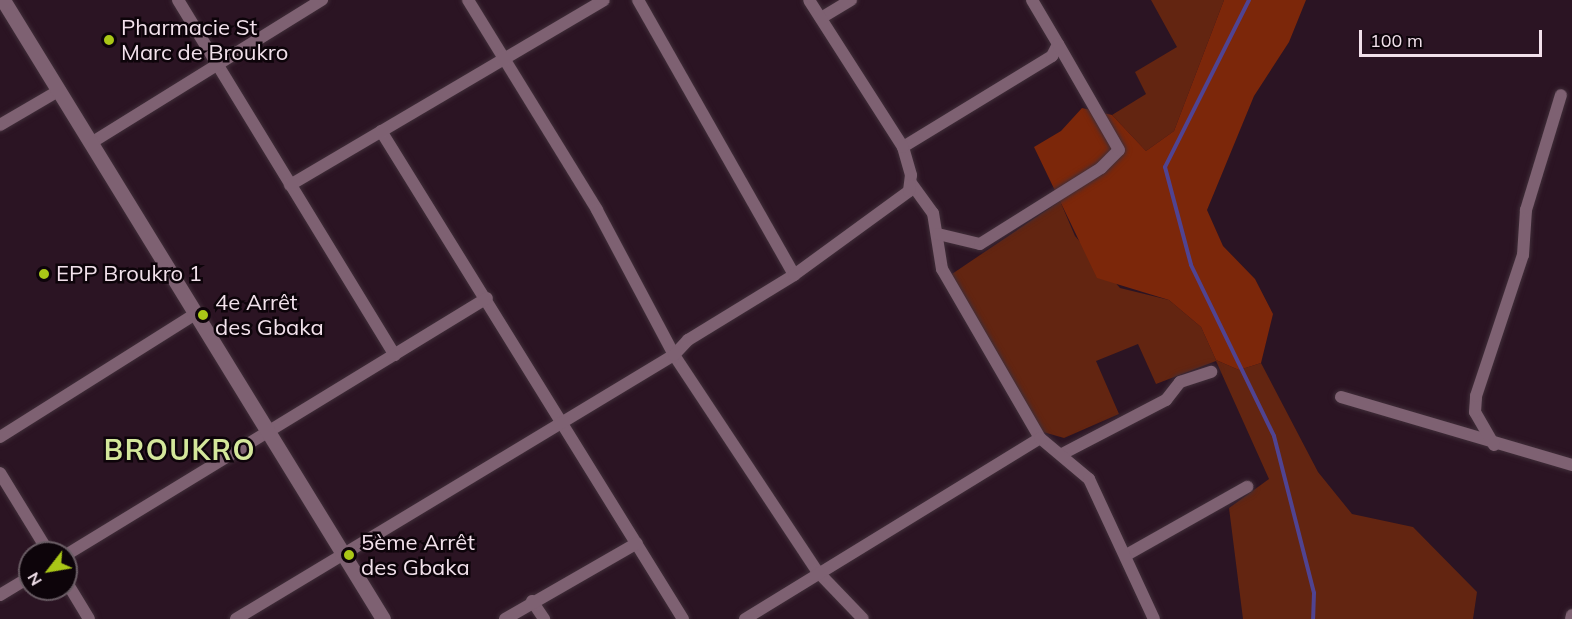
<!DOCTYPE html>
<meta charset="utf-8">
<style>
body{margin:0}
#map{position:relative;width:1572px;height:619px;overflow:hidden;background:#2b1423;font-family:Mulish,sans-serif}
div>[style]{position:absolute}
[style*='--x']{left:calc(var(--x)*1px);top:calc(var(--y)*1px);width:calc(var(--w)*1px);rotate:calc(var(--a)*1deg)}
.green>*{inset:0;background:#632511}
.forest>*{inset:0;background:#7c270a}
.stream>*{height:4px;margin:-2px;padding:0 2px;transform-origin:2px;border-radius:2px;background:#504391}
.roads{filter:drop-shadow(0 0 2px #402e39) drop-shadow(0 0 2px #402e39)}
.minor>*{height:12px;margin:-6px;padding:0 6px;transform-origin:6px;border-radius:6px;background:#7e6172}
.tertiary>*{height:15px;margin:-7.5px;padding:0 7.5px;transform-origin:7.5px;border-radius:7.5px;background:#7e6172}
.dots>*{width:16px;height:16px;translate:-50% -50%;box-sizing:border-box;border:3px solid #0d040a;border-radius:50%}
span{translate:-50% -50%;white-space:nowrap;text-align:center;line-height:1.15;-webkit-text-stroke:5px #0d040a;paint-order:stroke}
.poi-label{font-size:22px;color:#f2e1eb}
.left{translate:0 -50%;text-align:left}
.district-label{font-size:28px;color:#d4e79b;font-weight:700;letter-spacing:1.5px}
.north{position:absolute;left:18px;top:541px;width:60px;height:60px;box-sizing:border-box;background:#0d040a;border:2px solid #695c64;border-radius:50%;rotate:239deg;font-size:16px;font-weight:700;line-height:24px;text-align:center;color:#f2e1eb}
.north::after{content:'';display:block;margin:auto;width:21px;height:27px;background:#aac717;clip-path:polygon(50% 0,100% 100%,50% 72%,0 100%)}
.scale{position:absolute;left:1359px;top:30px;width:183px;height:27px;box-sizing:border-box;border:3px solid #f2e1eb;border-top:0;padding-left:8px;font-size:18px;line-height:21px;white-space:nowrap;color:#f2e1eb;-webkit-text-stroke:4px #0d040a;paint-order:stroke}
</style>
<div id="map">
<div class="green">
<i style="clip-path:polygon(1151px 0,1224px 0,1174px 131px,1146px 151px,1112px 115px,1146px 94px,1135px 72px,1177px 47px)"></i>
<i style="clip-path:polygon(1060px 201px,1075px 236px,1120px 288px,1169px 300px,1201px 327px,1216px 360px,1239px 370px,1261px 363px,1318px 472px,1352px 514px,1413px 527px,1477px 592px,1473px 619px,1243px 619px,1229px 508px,1269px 479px,1216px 361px,1156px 384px,1138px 344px,1096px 361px,1119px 414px,1064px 438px,1043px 432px,949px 276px)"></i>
</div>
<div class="forest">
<i style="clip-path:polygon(1224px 0,1306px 0,1289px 42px,1254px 96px,1207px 210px,1223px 246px,1255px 279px,1273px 314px,1261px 363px,1239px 370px,1216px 360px,1201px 327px,1169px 300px,1097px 278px,1034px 147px,1061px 131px,1082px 108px,1112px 115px,1146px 151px,1174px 131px)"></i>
</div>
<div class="stream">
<i style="--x:1249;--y:0;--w:187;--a:116.7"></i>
<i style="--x:1165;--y:167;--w:101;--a:75.1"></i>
<i style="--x:1191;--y:265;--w:190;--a:64.1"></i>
<i style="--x:1274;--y:436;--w:162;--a:75.7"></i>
<i style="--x:1314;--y:593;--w:26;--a:92"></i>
</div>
<div class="roads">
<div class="minor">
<i style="--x:178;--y:0;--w:416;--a:58.6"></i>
<i style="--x:468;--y:0;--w:246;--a:58.4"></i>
<i style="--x:597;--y:210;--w:164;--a:62"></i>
<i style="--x:674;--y:355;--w:259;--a:56.5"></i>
<i style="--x:817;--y:571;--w:66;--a:46.2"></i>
<i style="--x:638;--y:0;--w:316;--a:60.4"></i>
<i style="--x:821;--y:18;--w:35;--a:-31"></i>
<i style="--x:0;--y:125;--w:69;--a:-30.3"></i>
<i style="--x:381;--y:131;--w:574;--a:58.25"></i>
<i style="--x:91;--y:143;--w:272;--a:-31.8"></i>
<i style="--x:903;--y:147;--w:175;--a:-31.4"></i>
<i style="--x:1052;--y:56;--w:13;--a:-63"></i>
<i style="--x:1058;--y:44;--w:51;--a:-120.6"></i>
<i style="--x:911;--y:183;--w:37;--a:54"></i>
<i style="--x:933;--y:213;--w:57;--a:80.9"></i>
<i style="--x:942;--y:269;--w:195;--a:59.9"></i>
<i style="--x:290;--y:185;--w:364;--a:-30.5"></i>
<i style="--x:938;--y:234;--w:43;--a:13.4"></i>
<i style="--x:980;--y:244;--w:143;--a:-32.1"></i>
<i style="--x:1101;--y:168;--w:25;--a:-45"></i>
<i style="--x:1119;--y:150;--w:122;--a:-119.9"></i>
<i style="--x:1341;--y:397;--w:241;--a:16.4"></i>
<i style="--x:0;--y:437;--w:231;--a:-32.2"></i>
<i style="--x:1494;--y:445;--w:38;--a:-120"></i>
<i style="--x:1475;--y:412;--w:16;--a:-86"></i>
<i style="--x:1476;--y:396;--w:149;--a:-71.6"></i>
<i style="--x:1523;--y:255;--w:45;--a:-86.2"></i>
<i style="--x:1526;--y:210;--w:120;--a:-73.1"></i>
<i style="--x:1064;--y:453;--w:115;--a:-27.5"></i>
<i style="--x:1166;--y:400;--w:23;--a:-52"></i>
<i style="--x:1180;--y:382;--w:33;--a:-18"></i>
<i style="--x:0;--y:473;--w:94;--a:58.5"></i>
<i style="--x:1128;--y:554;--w:137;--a:-29.4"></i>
<i style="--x:66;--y:555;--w:493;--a:-31.4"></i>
<i style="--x:66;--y:581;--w:44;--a:58.8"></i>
<i style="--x:0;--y:595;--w:35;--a:-31"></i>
<i style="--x:532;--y:601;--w:22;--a:56"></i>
<i style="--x:236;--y:619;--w:511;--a:-31.08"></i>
<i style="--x:674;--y:355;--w:21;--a:-47"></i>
<i style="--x:688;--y:340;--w:124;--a:-31.5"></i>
<i style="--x:794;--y:275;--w:142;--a:-36.1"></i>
<i style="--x:909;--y:191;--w:16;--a:-83"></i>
<i style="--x:911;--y:175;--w:29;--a:-106"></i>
<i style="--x:903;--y:147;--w:174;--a:-122.6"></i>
<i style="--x:505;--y:619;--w:152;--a:-29.9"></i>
<i style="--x:745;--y:619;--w:346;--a:-31.5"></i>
<i style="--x:1040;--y:438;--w:64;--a:39.9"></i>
<i style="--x:1089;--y:479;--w:154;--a:65.1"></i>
<i style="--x:1571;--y:619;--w:4;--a:-76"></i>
</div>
<div class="tertiary">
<i style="--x:3;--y:0;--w:726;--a:58.45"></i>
</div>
</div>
<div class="dots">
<i style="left:109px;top:40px;background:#aac717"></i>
<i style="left:44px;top:274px;background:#aac717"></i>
<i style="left:203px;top:315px;background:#aac717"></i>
<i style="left:349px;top:555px;background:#aac717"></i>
</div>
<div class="poi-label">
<span class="left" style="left:121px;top:40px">Pharmacie St<br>Marc de Broukro</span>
<span class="left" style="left:56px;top:274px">EPP Broukro 1</span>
<span class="left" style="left:215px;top:315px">4e Arrêt<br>des Gbaka</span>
<span class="left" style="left:361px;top:555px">5ème Arrêt<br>des Gbaka</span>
</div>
<div class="district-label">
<span style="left:180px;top:450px">BROUKRO</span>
</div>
<div class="north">N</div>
<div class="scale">100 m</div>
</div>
